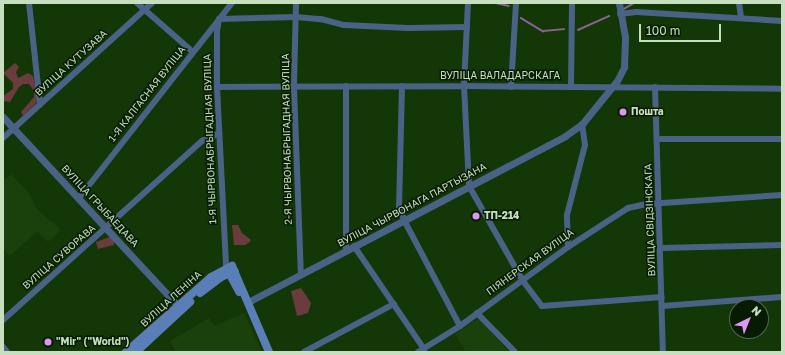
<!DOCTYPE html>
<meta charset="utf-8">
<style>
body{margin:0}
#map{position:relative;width:785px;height:355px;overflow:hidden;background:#133707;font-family:"Golos Text",sans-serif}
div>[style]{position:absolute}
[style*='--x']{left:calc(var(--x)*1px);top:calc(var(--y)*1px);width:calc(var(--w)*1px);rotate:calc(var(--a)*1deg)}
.built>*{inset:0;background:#1a410c}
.green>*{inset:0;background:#6b3c3d}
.stream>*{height:1.5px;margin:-0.75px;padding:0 0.75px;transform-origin:0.75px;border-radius:0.75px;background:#886292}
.minor>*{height:6px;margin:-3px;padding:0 3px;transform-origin:3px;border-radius:3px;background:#4a6286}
.tertiary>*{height:7px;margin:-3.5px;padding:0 3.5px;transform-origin:3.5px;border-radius:3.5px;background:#4a6286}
.secondary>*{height:8px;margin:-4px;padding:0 4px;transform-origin:4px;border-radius:4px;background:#597eb8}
.dots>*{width:11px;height:11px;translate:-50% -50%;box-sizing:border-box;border:2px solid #071b03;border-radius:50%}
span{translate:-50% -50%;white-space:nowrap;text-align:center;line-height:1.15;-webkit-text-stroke:3px #071b03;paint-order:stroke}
.street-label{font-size:10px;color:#c6e0bf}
.poi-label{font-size:10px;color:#c6e0bf;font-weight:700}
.left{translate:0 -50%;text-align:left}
.frame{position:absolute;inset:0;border:4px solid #c6e0bf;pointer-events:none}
.north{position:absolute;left:729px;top:299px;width:40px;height:40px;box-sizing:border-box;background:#071b03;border:1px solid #536a4e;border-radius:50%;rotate:43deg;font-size:11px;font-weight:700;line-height:16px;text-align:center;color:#c6e0bf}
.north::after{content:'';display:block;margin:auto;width:14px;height:18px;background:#df98f1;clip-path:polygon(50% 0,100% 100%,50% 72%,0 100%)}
.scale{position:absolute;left:639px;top:24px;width:82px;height:18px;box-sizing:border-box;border:2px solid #c6e0bf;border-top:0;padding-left:5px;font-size:12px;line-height:14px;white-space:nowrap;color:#c6e0bf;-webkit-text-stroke:3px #071b03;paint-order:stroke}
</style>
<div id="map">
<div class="built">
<i style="clip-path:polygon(11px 174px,29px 193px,37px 209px,61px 230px,48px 242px,37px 231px,10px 256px,3px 249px,3px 181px)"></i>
<i style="clip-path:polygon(244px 313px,262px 352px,176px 352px,170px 341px,209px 318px,214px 326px)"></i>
<i style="clip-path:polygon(479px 318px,509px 352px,466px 352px,455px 334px)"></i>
</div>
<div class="green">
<i style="clip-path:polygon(15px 63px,19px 67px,16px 72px,18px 78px,28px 73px,33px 76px,38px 98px,36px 103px,23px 116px,21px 112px,34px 97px,34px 91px,29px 84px,23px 84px,19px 87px,10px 102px,3px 101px,3px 96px,13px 89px,13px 83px,3px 73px)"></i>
<i style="clip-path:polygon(232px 225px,238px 225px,242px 233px,251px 240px,250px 242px,245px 245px,234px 245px)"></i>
<i style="clip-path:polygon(110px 237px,114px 241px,114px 245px,98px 249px,96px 242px)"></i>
<i style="clip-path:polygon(301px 288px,311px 303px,308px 313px,297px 316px,291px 291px)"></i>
</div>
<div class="stream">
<i style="--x:496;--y:3;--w:13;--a:13"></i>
<i style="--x:624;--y:9;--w:12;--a:-31"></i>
<i style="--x:521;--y:18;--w:26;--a:31"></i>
<i style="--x:543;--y:31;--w:21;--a:-5"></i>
<i style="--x:578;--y:30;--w:34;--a:-24"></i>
</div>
<div class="minor">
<i style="--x:29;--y:3;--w:102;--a:83.8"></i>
<i style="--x:137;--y:3;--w:74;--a:41.2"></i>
<i style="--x:296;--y:3;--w:84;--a:91.4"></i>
<i style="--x:294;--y:87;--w:188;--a:87.9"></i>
<i style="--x:468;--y:3;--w:83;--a:92.8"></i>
<i style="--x:464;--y:86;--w:100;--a:87.1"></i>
<i style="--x:469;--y:186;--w:109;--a:60.4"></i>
<i style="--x:523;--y:281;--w:31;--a:53"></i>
<i style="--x:542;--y:306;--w:120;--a:-4.3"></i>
<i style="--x:739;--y:3;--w:14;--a:82"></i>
<i style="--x:620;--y:14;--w:16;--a:-7"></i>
<i style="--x:636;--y:12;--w:146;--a:3.5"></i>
<i style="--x:219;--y:19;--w:12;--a:99"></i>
<i style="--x:217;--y:31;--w:56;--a:90"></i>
<i style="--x:217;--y:87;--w:180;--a:87.1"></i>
<i style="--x:219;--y:19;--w:77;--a:-1.5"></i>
<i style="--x:296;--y:17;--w:25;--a:5"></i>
<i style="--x:321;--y:19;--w:24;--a:15"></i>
<i style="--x:344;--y:25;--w:64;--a:2.7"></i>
<i style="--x:408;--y:28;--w:59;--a:-1"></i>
<i style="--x:402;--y:86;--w:120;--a:91.4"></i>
<i style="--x:399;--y:206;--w:15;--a:70"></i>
<i style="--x:404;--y:220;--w:120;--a:62.2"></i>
<i style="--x:571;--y:86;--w:83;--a:-89.3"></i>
<i style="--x:217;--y:87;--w:247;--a:-0.2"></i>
<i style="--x:464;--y:86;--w:318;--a:0.5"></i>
<i style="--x:511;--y:87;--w:84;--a:-86.6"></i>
<i style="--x:655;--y:87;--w:265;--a:88.3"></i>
<i style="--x:3;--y:138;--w:201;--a:-42.2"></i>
<i style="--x:657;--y:139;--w:125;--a:0"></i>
<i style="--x:79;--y:198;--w:248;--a:-51.9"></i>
<i style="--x:354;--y:246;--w:125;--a:55.8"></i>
<i style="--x:568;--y:247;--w:32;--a:-92"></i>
<i style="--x:567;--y:215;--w:72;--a:-75.6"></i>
<i style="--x:585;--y:145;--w:21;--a:-98"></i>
<i style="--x:660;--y:248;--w:122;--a:-1.4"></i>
<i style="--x:346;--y:251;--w:165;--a:-90"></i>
<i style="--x:662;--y:306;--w:120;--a:-4.3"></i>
<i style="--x:477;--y:313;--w:54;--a:45.7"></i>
<i style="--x:3;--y:320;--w:268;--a:-42"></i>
<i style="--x:202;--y:141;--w:19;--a:-25"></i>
<i style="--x:3;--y:347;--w:6;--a:51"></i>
<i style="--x:304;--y:352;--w:102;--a:-28.1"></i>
<i style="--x:418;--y:352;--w:49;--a:-31.8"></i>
<i style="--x:460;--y:326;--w:134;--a:-36.2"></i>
<i style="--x:568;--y:247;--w:72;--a:-33"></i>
<i style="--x:628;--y:208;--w:19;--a:-12"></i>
<i style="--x:647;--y:204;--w:135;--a:-3.8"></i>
</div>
<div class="tertiary">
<i style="--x:3;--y:117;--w:262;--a:47.2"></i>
<i style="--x:248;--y:302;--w:358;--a:-27.6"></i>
<i style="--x:565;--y:136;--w:21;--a:-35"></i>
<i style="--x:582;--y:124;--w:55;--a:-50.9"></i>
<i style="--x:617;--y:81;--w:16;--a:-63"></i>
<i style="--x:624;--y:67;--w:30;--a:-88"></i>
<i style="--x:625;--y:37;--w:35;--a:-100"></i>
</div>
<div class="secondary">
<i style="--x:227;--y:269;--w:26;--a:62"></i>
<i style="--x:200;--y:293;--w:26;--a:-37"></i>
<i style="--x:221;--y:277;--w:15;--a:-23"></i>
<i style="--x:126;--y:352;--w:113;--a:-41.4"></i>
<i style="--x:211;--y:277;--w:24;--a:-28"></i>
<i style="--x:232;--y:266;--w:94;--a:66.7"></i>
<i style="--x:136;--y:352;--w:74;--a:-42.8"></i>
</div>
<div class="dots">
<i style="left:623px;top:112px;background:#df98f1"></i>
<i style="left:476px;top:216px;background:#df98f1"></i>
<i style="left:48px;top:342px;background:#df98f1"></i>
</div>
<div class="street-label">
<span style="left:71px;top:63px;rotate:-42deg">ВУЛІЦА КУТУЗАВА</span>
<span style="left:500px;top:76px">ВУЛІЦА ВАЛАДАРСКАГА</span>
<span style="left:147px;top:94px;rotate:-52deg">1-Я КАЛГАСНАЯ ВУЛІЦА</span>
<span style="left:210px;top:139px;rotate:-92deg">1-Я ЧЫРВОНАБРЫГАДНАЯ ВУЛІЦА</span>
<span style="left:287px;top:139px;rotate:-91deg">2-Я ЧЫРВОНАБРЫГАДНАЯ ВУЛІЦА</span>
<span style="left:412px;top:205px;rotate:-28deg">ВУЛІЦА ЧЫРВОНАГА ПАРТЫЗАНА</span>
<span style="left:100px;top:206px;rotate:47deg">ВУЛІЦА ГРЫБАЕДАВА</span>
<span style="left:650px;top:220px;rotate:-92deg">ВУЛІЦА СВІДЗІНСКАГА</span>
<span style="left:59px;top:257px;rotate:-41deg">ВУЛІЦА СУВОРАВА</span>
<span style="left:530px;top:262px;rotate:-36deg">ПІЯНЕРСКАЯ ВУЛІЦА</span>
<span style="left:171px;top:299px;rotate:-42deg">ВУЛІЦА ЛЕНІНА</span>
</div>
<div class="poi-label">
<span class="left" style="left:631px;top:112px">Пошта</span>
<span class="left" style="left:484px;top:216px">ТП-214</span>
<span class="left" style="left:56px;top:342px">"Mir" ("World")</span>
</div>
<div class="frame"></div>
<div class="north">N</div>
<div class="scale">100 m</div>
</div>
